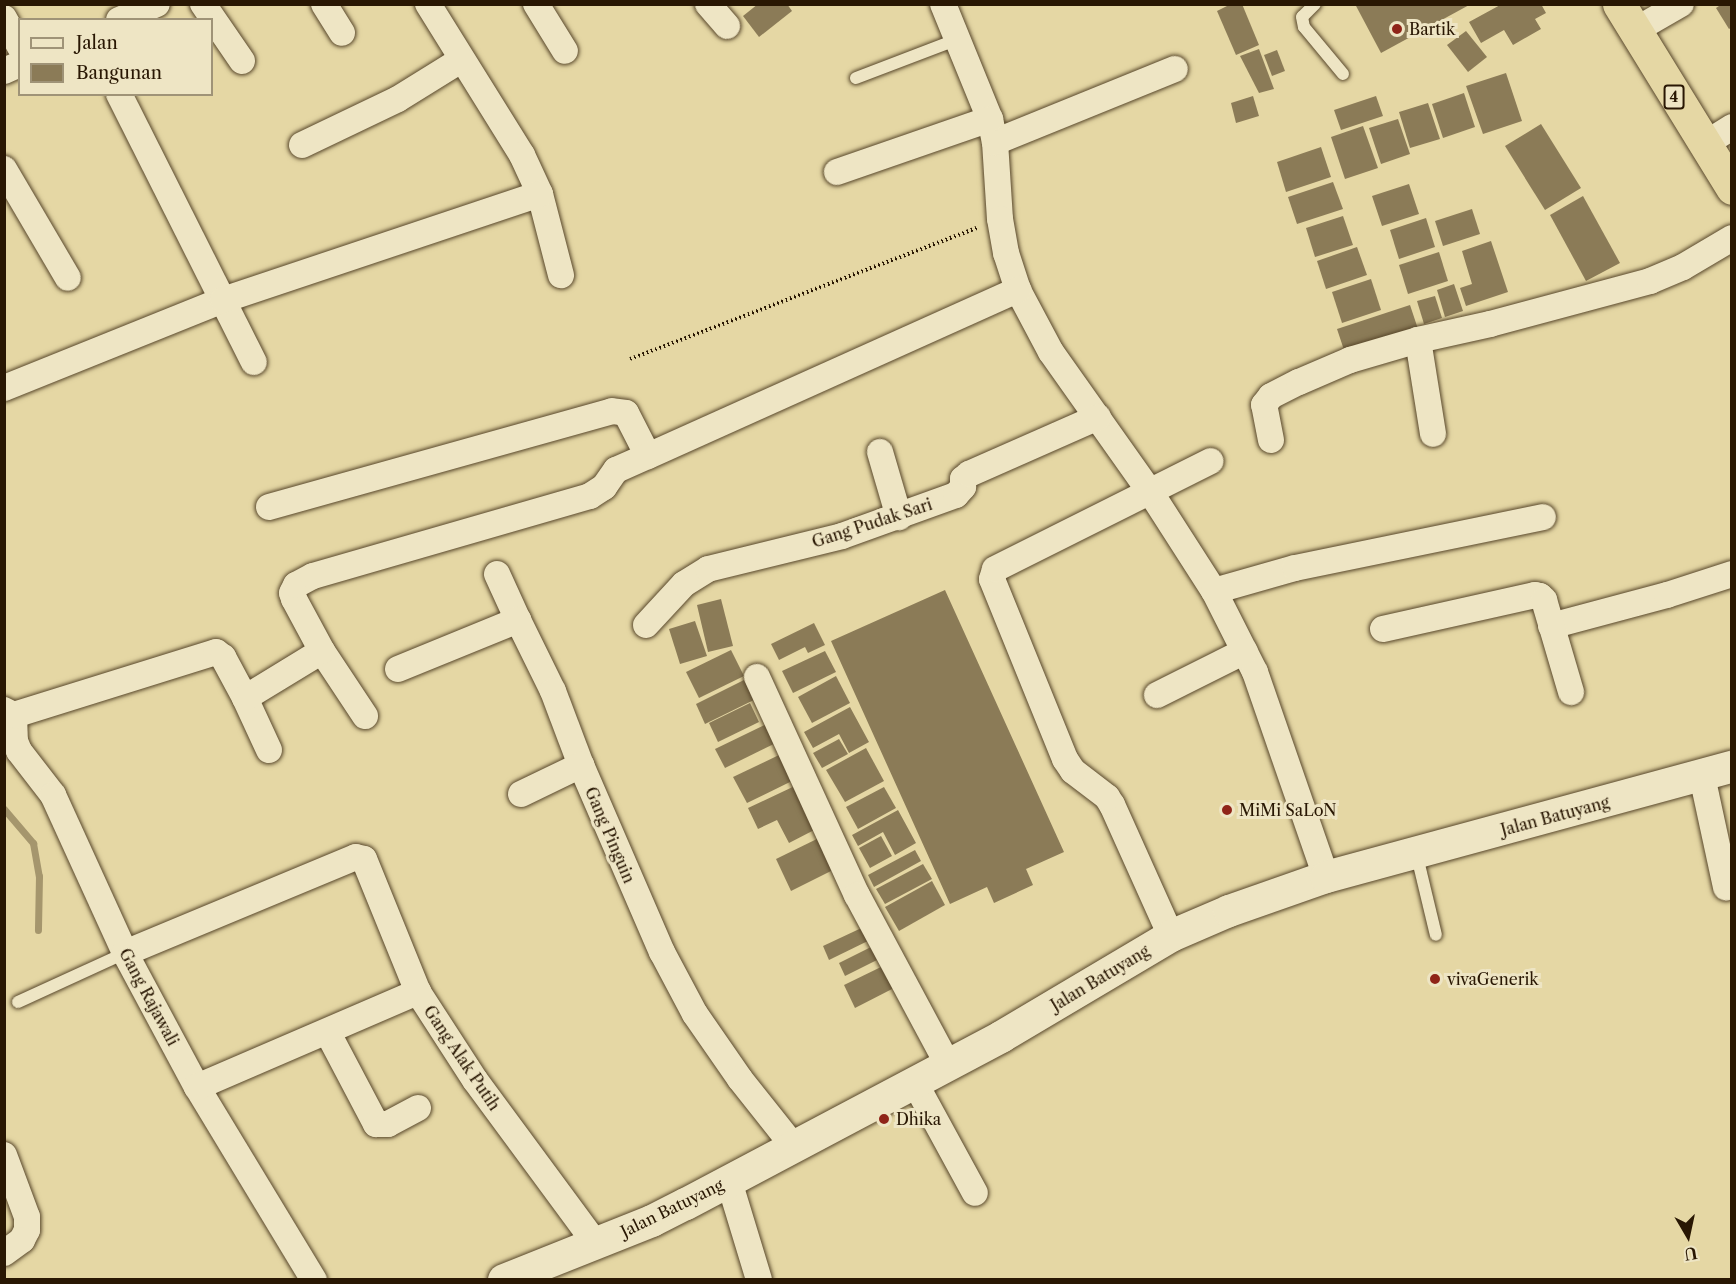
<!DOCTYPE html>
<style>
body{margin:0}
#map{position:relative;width:1736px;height:1284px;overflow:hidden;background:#e5d7a4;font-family:"Libre Caslon Text",serif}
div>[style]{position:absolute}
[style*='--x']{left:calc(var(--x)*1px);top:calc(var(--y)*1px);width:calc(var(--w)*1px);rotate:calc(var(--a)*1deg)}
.stream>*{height:7px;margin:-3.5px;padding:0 3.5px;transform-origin:3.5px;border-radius:3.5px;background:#a5966d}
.building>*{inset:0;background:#8b7b57}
.path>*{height:4px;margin-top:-2px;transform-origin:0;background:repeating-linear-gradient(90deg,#291703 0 1.5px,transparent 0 4.5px)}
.roads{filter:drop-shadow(0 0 2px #58472b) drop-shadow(0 0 2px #58472b)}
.service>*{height:12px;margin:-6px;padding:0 6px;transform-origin:6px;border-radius:6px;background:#eee5c4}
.minor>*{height:26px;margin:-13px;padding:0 13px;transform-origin:13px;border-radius:13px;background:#eee5c4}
.tertiary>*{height:32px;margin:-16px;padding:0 16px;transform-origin:16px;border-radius:16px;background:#eee5c4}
.trunk>*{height:33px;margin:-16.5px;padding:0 16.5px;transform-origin:16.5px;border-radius:16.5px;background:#e5d7a4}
.dots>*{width:16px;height:16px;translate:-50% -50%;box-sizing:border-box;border:3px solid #eee5c4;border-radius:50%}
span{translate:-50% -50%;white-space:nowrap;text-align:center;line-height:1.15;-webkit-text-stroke:6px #eee5c4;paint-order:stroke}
.shield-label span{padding:2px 4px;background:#eee5c4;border:2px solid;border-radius:4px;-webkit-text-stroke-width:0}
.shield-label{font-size:15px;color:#291703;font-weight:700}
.poi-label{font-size:16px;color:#291703}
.left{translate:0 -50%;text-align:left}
.street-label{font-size:16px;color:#291703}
.frame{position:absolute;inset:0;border:6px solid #291703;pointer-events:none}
.legend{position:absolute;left:18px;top:18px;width:195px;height:78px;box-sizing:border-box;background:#eee5c4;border:2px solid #9f9377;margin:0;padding:8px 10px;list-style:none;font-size:18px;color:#291703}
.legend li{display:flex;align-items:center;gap:12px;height:30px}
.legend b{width:30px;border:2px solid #9f9377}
.north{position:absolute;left:1658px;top:1206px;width:60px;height:60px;-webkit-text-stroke:4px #eee5c4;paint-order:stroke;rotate:171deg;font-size:16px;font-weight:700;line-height:24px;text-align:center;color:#291703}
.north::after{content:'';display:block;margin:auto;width:21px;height:27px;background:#291703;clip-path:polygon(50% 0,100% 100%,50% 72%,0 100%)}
</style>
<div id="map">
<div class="stream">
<i style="--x:4;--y:809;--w:45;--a:49.5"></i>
<i style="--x:33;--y:843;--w:34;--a:80"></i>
<i style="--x:39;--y:876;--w:54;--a:91.1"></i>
</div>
<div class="building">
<i style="clip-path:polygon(758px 4px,787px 4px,792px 11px,759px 37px,743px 16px)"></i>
<i style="clip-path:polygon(1231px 4px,1242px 4px,1259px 45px,1236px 55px,1217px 11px)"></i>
<i style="clip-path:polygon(1355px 4px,1471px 4px,1381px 53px)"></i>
<i style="clip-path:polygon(1502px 4px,1541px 4px,1546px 13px,1535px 19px,1541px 29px,1513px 45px,1504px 30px,1481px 43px,1469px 22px)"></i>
<i style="clip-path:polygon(1722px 4px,1732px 4px,1732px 27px,1729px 29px,1716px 8px)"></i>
<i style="clip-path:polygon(1466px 31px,1487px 57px,1468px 72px,1447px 45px)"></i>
<i style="clip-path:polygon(1259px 49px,1274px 89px,1259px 93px,1240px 56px)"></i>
<i style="clip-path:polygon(1277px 50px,1285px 71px,1272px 76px,1264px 55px)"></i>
<i style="clip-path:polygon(1506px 73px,1522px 121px,1483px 134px,1466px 86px)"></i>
<i style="clip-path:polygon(1464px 93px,1475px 127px,1443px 138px,1432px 104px)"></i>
<i style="clip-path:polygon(1253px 96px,1259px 116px,1236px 123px,1231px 103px)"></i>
<i style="clip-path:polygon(1376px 96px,1383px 116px,1341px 130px,1334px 110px)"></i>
<i style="clip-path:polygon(1428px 103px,1440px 139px,1410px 148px,1399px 112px)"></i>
<i style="clip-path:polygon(1398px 119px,1410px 154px,1381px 164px,1369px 128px)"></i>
<i style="clip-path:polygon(1541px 124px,1581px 188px,1545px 210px,1505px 146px)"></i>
<i style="clip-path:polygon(1363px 126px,1378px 168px,1345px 179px,1331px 137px)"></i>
<i style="clip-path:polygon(1321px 147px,1331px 177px,1286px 192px,1277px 162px)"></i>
<i style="clip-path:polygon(1333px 182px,1343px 209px,1297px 224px,1288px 197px)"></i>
<i style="clip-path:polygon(1409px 184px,1419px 214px,1382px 226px,1372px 196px)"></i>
<i style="clip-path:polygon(1583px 196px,1620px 263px,1586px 281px,1550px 215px)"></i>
<i style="clip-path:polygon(1472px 209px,1480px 234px,1443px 246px,1435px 221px)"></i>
<i style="clip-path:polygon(1343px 216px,1353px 245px,1315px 257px,1306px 228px)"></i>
<i style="clip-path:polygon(1426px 218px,1435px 247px,1399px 259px,1390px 230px)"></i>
<i style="clip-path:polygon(1491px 241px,1508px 292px,1466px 306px,1460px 288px,1472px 284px,1462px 251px)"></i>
<i style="clip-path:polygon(1357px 247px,1367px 275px,1326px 289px,1317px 261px)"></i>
<i style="clip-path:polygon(1439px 252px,1448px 281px,1408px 294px,1399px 265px)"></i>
<i style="clip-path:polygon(1371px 279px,1381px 310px,1342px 323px,1332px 292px)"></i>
<i style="clip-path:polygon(1454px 284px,1463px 311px,1445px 317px,1437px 290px)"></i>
<i style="clip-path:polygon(1435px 296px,1442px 318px,1424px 324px,1417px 301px)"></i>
<i style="clip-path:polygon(1410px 305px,1418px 329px,1345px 353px,1337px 329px)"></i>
<i style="clip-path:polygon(945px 590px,1064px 852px,1026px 869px,1033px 885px,994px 903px,987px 887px,950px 904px,831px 641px)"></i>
<i style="clip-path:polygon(721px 599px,733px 646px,708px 652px,697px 605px)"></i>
<i style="clip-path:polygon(695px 621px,707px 656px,680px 664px,669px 629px)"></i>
<i style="clip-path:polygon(814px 623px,825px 645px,808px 653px,805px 647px,779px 660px,771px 644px)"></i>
<i style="clip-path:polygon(731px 650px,744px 676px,699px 698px,686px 672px)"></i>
<i style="clip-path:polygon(825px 651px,836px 672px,793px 693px,782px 671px)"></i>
<i style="clip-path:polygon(836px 676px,850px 703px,812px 723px,798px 697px)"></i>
<i style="clip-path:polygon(750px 677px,760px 697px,705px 724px,696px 704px)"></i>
<i style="clip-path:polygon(750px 703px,759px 722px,718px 742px,709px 723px)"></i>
<i style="clip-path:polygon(850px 707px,869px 742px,849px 753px,839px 734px,813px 748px,804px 732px)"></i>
<i style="clip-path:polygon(773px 721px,782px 740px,725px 768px,715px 749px)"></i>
<i style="clip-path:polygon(839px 739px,848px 754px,822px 768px,813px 753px)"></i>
<i style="clip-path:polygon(866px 748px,884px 781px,845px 802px,826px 770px)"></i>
<i style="clip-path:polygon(779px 755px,792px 781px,747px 803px,733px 777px)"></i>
<i style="clip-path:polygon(799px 784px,820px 827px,789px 843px,777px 820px,758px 829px,748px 808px)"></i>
<i style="clip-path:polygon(884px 787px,896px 808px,858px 829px,846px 807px)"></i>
<i style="clip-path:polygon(898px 810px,916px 843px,895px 855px,883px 832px,858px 846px,852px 835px)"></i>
<i style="clip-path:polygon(825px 835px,841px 866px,791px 891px,776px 859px)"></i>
<i style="clip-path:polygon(881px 836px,892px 856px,870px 868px,859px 848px)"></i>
<i style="clip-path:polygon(915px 850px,921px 861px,874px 887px,868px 875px)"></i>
<i style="clip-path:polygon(923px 864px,932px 879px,885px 904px,876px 889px)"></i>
<i style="clip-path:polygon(932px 881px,945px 905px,899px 931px,885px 907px)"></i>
<i style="clip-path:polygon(870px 924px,876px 937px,829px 960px,823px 946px)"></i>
<i style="clip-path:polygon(879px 943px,885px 956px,845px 976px,839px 963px)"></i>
<i style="clip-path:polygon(883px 966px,894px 988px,855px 1008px,844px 985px)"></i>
</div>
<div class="path">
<i style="--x:630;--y:359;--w:371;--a:-20.7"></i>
</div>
<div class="roads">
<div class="service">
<i style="--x:1315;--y:4;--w:18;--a:135"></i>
<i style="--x:1302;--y:17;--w:10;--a:79"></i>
<i style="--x:1304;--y:27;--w:61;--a:50.3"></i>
<i style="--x:856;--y:78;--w:109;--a:-20.9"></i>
<i style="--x:1416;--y:852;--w:85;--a:76.5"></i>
<i style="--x:18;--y:1002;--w:118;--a:-24.6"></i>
</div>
<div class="minor">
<i style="--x:203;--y:4;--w:69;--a:55.6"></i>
<i style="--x:324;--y:4;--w:34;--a:58"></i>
<i style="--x:428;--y:4;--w:178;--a:58.1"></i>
<i style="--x:522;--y:155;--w:43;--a:65.2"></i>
<i style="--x:540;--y:194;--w:84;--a:75.5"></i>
<i style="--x:536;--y:4;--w:55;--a:58.3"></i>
<i style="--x:708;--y:4;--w:29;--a:49"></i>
<i style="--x:943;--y:4;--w:124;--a:67.8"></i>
<i style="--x:990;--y:119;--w:24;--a:78"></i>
<i style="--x:995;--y:142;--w:77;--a:86.3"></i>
<i style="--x:1000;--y:219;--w:35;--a:80"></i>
<i style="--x:1006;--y:253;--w:39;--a:72"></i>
<i style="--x:1018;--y:290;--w:70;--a:62"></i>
<i style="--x:1051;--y:352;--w:173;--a:54.7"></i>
<i style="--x:1151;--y:493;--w:117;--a:57.3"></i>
<i style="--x:1214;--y:591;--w:91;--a:63.2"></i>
<i style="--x:1255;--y:672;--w:217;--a:70.9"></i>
<i style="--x:4;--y:18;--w:33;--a:61"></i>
<i style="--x:119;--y:20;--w:41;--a:-22.8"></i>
<i style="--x:1634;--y:31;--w:54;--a:-29.9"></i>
<i style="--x:4;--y:71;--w:17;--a:-24"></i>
<i style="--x:119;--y:94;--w:300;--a:63.3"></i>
<i style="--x:995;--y:142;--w:194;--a:-22.1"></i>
<i style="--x:1705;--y:144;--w:32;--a:-32"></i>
<i style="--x:302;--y:145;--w:106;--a:-25.6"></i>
<i style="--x:398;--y:99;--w:74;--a:-31.8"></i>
<i style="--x:4;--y:169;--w:126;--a:59.6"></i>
<i style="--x:837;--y:172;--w:162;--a:-19.1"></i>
<i style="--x:1418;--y:340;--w:95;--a:80.9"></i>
<i style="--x:4;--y:388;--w:236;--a:-21.9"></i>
<i style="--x:223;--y:300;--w:334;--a:-18.5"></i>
<i style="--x:1271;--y:440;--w:36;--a:-101"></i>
<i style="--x:1264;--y:405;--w:11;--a:-52"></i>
<i style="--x:1271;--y:396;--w:31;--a:-27"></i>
<i style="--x:1299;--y:382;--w:56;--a:-23.3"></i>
<i style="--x:1350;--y:360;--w:71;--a:-16.4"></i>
<i style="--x:1418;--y:340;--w:74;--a:-12.5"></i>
<i style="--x:1490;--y:324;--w:166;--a:-15"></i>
<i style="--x:1650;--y:281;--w:36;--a:-23"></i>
<i style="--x:1683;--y:267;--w:57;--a:-30.6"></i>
<i style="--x:880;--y:452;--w:68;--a:73.7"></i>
<i style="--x:269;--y:507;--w:356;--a:-15.6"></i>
<i style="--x:612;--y:411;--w:14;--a:8"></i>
<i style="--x:626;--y:413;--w:48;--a:62.9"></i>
<i style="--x:648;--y:456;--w:406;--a:-24.2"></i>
<i style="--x:497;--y:574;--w:51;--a:65.5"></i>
<i style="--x:1214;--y:591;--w:84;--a:-15.9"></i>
<i style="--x:1295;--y:568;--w:253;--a:-11.6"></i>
<i style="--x:646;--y:625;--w:56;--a:-47.2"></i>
<i style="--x:684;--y:584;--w:28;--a:-32"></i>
<i style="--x:708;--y:569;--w:138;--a:-13.8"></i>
<i style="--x:842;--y:536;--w:121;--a:-19.8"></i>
<i style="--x:956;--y:495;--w:11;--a:-49"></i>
<i style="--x:963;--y:487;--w:8;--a:-90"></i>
<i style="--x:963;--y:479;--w:8;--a:-40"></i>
<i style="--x:969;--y:474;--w:141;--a:-23.8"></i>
<i style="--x:1551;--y:626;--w:120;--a:-15"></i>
<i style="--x:1667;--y:595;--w:68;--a:-17.9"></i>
<i style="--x:1383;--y:629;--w:156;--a:-12.6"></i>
<i style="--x:1535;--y:595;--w:5;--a:11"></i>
<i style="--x:1540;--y:596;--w:6;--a:45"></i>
<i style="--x:1544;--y:600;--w:96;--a:73.6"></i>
<i style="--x:322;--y:651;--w:78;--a:56.5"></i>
<i style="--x:398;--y:669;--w:130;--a:-22.2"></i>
<i style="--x:518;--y:620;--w:79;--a:63.8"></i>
<i style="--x:553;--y:691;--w:79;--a:69.3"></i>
<i style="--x:581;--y:765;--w:204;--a:66.6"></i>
<i style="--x:662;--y:952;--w:70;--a:62"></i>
<i style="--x:695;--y:1014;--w:79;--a:55.3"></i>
<i style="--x:740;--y:1079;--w:87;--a:51.5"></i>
<i style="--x:757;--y:677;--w:240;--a:65.4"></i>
<i style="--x:857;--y:895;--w:193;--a:61.8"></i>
<i style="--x:1157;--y:695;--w:98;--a:-26.6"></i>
<i style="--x:4;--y:710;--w:11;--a:27"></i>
<i style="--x:14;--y:715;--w:26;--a:88"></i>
<i style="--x:15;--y:741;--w:11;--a:68"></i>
<i style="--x:19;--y:751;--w:56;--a:52.3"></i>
<i style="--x:53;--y:795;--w:174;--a:65.5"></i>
<i style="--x:125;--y:953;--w:152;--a:61.8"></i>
<i style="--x:197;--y:1087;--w:226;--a:58.8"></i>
<i style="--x:14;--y:715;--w:212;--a:-17.3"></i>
<i style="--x:216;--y:652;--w:9;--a:36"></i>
<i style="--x:223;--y:657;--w:47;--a:61.8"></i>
<i style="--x:269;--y:750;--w:57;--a:-114.8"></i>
<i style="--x:245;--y:698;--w:90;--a:-31.4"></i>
<i style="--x:322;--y:651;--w:59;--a:-118.3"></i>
<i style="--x:294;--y:599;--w:6;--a:-108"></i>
<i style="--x:292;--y:593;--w:9;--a:-63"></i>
<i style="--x:296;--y:585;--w:19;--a:-28"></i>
<i style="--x:313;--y:576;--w:288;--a:-16.1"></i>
<i style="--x:590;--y:496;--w:17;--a:-33"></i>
<i style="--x:604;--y:487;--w:21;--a:-55"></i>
<i style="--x:616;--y:470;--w:35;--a:-24"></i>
<i style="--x:1702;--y:776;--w:114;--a:77.8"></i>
<i style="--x:521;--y:794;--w:67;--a:-25.8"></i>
<i style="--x:1171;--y:936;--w:144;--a:-114.2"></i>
<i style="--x:1112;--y:805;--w:9;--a:-122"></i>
<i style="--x:1107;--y:797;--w:43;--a:-142.6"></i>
<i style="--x:1073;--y:771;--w:14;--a:-124"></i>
<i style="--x:1065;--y:759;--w:194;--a:-112.1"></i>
<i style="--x:992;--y:579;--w:10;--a:-73"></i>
<i style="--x:995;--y:569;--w:241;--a:-26.6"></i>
<i style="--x:125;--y:953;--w:250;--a:-22.6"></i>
<i style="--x:356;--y:857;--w:8;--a:14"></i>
<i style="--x:364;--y:859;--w:144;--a:67.9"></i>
<i style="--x:418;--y:992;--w:105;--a:57.1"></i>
<i style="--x:475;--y:1080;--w:202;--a:53.6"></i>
<i style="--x:328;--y:1033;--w:103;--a:62.2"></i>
<i style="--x:376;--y:1124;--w:12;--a:0"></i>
<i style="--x:388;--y:1124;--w:34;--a:-28"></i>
<i style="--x:915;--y:1083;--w:125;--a:61.4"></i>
<i style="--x:197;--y:1087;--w:241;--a:-23.3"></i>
<i style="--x:4;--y:1155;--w:66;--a:69.6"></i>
<i style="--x:27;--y:1217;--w:13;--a:90"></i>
<i style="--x:27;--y:1230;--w:11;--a:117"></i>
<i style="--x:22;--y:1240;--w:22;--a:144"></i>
<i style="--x:729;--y:1181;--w:103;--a:73.1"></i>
</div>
<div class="tertiary">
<i style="--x:504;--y:1280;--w:159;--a:-21.7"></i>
<i style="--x:652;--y:1221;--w:38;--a:-27"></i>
<i style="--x:686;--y:1204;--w:357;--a:-27.9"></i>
<i style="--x:1001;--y:1037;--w:198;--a:-30.7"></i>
<i style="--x:1171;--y:936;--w:63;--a:-23.3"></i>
<i style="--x:1229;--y:911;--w:103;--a:-19.3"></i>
<i style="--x:1326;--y:877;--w:421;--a:-15.2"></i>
</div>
<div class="trunk">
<i style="--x:1619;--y:4;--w:216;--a:58.4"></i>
</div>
</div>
<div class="dots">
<i style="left:1397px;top:29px;background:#8f2418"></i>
<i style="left:1227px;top:810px;background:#8f2418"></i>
<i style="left:1435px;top:979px;background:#8f2418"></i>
<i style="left:884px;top:1119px;background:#8f2418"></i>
</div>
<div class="shield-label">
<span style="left:1674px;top:97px">4</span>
</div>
<div class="poi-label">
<span class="left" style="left:1409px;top:29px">Bartik</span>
<span class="left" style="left:1239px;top:810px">MiMi SaLoN</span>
<span class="left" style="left:1447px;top:979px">vivaGenerik</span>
<span class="left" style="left:896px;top:1119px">Dhika</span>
</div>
<div class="street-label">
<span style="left:872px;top:523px;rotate:-18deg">Gang Pudak Sari</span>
<span style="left:1555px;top:816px;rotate:-15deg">Jalan Batuyang</span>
<span style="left:610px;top:835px;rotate:67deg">Gang Pinguin</span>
<span style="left:1100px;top:978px;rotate:-31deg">Jalan Batuyang</span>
<span style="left:149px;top:997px;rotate:62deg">Gang Rajawali</span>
<span style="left:462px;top:1058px;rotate:56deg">Gang Alak Putih</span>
<span style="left:672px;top:1208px;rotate:-26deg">Jalan Batuyang</span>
</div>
<div class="frame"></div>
<ul class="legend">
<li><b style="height:8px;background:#eee5c4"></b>Jalan</li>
<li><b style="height:16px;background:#8b7b57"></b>Bangunan</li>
</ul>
<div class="north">U</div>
</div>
